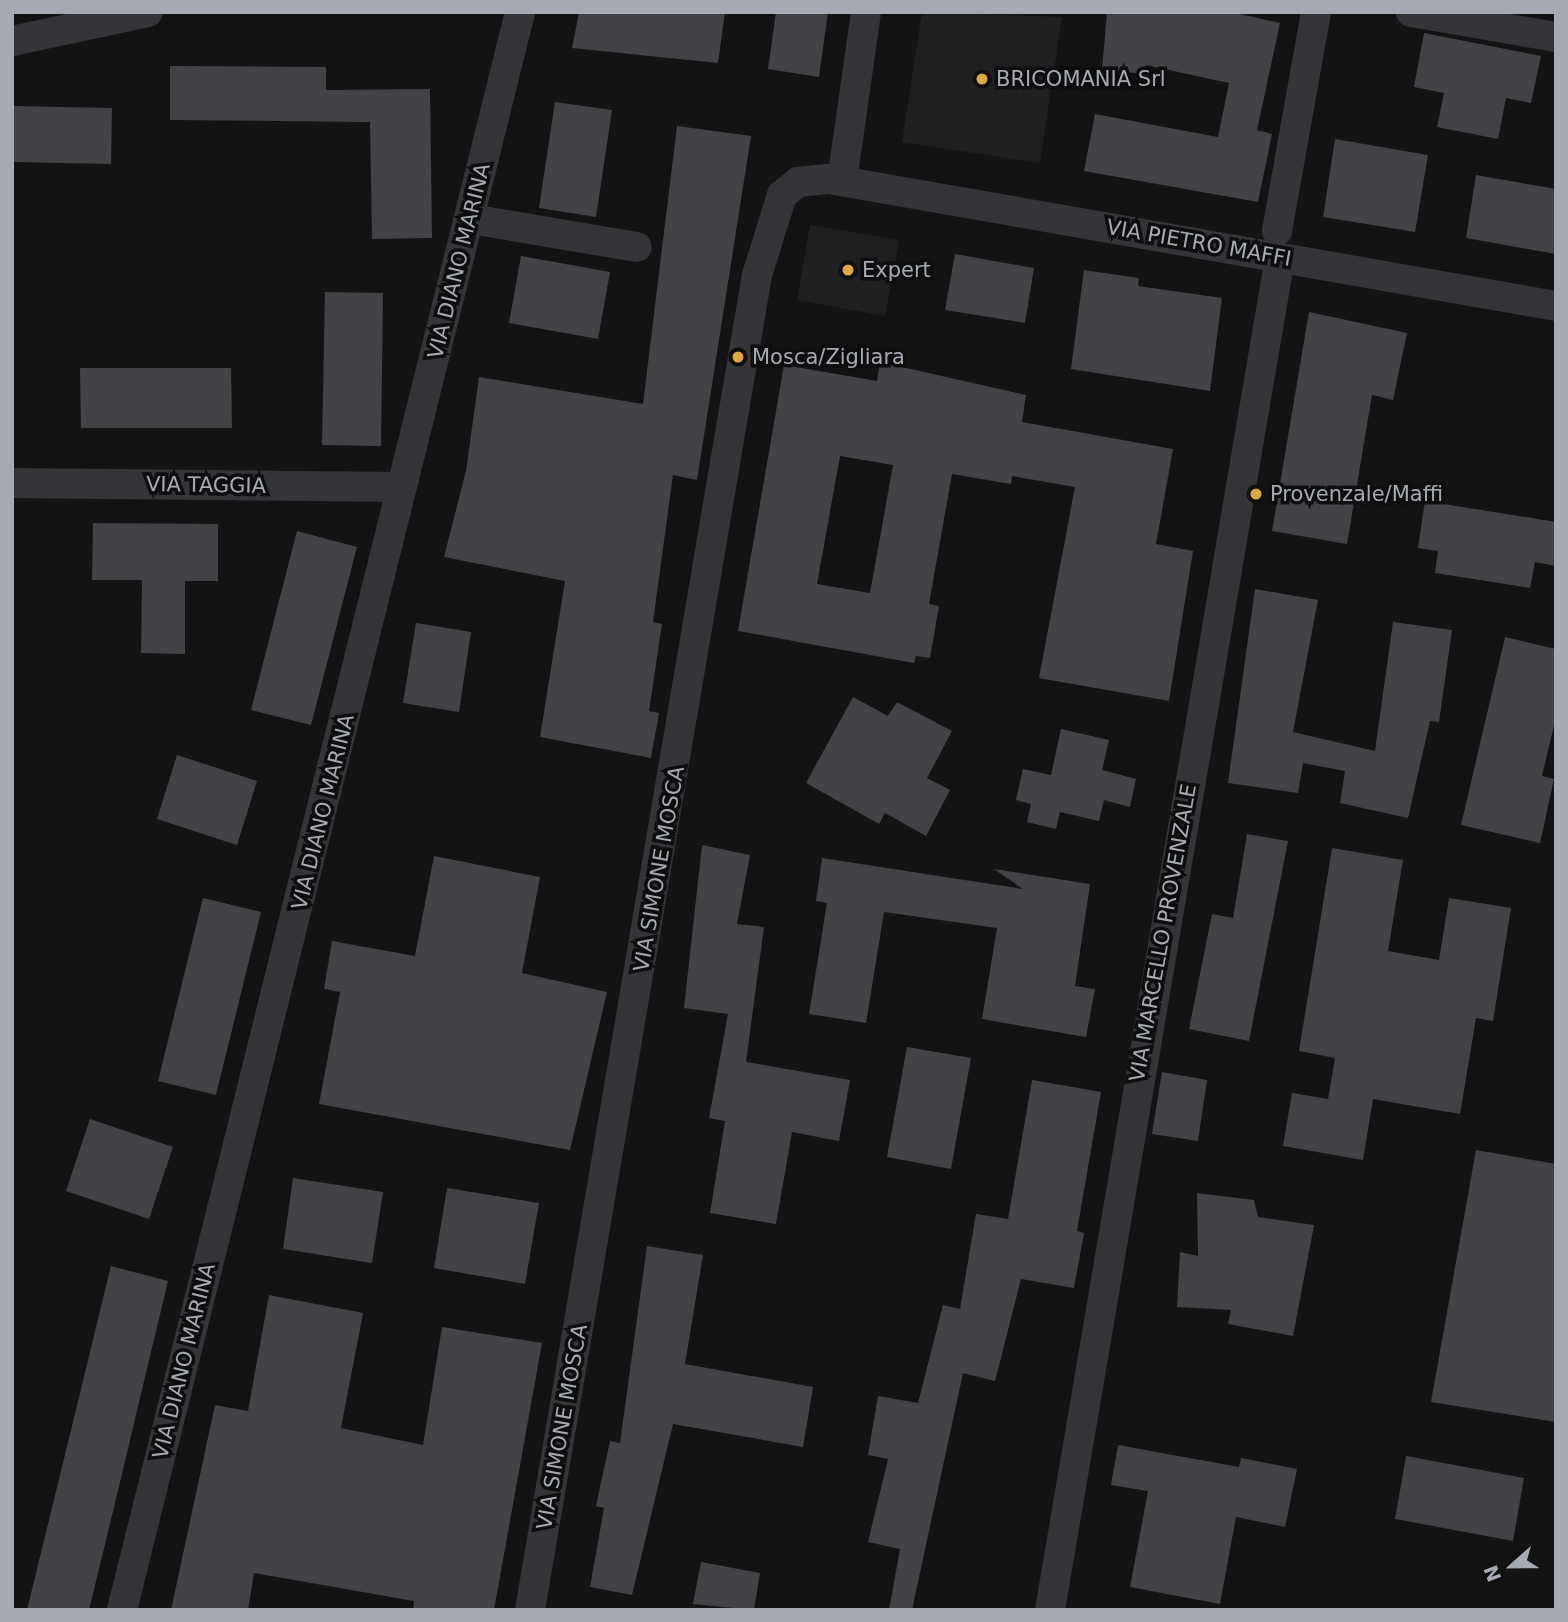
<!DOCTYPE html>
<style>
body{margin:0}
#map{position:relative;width:1568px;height:1622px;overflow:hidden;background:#131314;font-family:"DejaVu Sans",sans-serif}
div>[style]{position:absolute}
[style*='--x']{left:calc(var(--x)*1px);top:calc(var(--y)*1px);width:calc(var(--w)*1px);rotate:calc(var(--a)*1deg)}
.built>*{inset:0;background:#1f1f21}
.building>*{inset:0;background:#424347}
.minor>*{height:30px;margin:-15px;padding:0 15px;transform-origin:15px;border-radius:15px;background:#343539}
.dots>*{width:19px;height:19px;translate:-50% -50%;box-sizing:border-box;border:4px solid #0e0e0f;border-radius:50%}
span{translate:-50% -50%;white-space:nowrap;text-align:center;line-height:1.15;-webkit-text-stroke:7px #0e0e0f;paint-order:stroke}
.poi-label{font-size:21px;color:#a6aab3}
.left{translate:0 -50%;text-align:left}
.street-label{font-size:21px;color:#a6aab3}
.frame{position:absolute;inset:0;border:14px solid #a6aab3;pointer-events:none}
.north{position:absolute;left:1477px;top:1531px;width:70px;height:70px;-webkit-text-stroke:5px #0e0e0f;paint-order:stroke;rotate:249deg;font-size:19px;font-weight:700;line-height:28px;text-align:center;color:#a6aab3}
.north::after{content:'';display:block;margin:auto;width:24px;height:32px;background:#a6aab3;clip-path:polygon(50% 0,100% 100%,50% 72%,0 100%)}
</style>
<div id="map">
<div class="built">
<i style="clip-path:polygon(922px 12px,1062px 17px,1040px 163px,902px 142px)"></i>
<i style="clip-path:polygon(810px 225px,899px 240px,885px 316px,797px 300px)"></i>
</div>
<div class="building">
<i style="clip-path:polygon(579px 12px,725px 12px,718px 63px,572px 48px)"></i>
<i style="clip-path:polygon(776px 12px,828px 12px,819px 77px,768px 69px)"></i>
<i style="clip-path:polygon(1107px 12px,1231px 12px,1280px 23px,1257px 130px,1272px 134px,1258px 202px,1084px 171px,1095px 114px,1218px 137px,1229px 83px,1146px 65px,1146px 74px,1102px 70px)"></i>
<i style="clip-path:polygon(1424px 33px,1541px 56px,1531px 103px,1506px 98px,1498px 139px,1437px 127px,1444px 93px,1414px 87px)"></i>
<i style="clip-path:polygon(170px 66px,326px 67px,326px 90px,430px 89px,432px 238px,372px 239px,370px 122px,170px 120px)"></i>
<i style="clip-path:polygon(555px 102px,612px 110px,596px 217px,539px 208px)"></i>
<i style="clip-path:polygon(12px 106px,112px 108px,111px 164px,12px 162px)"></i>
<i style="clip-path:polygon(677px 126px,751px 136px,697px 480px,673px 475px,653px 622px,662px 624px,649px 711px,659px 713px,651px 758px,540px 737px,565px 581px,444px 557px,466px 471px,479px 377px,643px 404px)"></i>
<i style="clip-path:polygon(1335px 139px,1428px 155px,1415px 232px,1323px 217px)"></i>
<i style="clip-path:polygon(1476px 175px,1556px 189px,1556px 254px,1466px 238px)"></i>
<i style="clip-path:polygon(955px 254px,1034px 268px,1025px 323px,945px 310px)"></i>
<i style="clip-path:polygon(521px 256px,610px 272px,598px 339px,509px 323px)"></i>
<i style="clip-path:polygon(1084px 270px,1139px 278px,1138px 286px,1222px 298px,1210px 391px,1071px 369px)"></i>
<i style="clip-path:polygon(325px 292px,383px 293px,381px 446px,322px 445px)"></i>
<i style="clip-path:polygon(1309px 312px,1407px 333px,1393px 400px,1372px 395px,1347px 544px,1272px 531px)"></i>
<i style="clip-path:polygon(evenodd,880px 362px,1026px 395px,1022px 422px,1173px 449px,1156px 544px,1193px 551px,1169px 701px,1039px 678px,1075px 487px,1012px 476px,1011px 484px,952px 474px,929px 604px,939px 606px,930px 658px,916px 656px,914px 663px,738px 631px,784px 365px,877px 381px,880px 362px,840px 456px,893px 465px,870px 593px,817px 584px,840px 456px)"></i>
<i style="clip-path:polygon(80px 368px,231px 368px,232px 428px,81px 428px)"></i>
<i style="clip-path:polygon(1425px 501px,1556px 522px,1556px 566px,1535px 562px,1530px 588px,1435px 573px,1438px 551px,1418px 548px)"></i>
<i style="clip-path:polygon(93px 523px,218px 524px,218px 581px,185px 581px,185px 654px,141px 653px,142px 580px,92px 580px)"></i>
<i style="clip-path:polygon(297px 531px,357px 547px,311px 725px,251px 710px)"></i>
<i style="clip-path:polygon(1255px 589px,1318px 600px,1293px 732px,1375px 751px,1393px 622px,1452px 630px,1439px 722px,1430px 721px,1408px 818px,1340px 803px,1345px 771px,1303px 763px,1298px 793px,1228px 783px)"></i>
<i style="clip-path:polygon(416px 623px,471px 632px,459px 712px,403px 703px)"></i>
<i style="clip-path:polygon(1505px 637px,1556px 649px,1556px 717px,1542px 776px,1554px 779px,1540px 843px,1461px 825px)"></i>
<i style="clip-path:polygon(853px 697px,888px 716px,897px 702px,952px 731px,927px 778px,950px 790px,926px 836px,885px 813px,879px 824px,806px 783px)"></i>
<i style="clip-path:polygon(1061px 729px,1109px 740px,1102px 770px,1136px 779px,1130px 807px,1104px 800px,1099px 821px,1060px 812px,1056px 829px,1027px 822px,1031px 804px,1016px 800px,1023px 769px,1051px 775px)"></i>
<i style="clip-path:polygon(177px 755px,257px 781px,237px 845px,157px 819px)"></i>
<i style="clip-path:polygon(1247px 834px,1288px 841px,1249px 1041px,1189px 1029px,1212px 914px,1233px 918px)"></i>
<i style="clip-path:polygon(702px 845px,750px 855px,737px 924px,764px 927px,746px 1062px,850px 1080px,839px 1141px,792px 1132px,776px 1224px,710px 1213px,725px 1121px,709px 1118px,728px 1014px,684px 1008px)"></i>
<i style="clip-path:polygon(1332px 848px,1403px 860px,1388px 951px,1439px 960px,1449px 898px,1511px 908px,1493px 1021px,1476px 1018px,1460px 1114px,1373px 1099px,1363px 1160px,1283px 1146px,1292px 1093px,1328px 1099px,1335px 1058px,1299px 1051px)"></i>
<i style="clip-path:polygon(434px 856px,540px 877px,522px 973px,607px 992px,570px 1150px,319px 1104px,340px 992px,324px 989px,332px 941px,415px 956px)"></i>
<i style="clip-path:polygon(822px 858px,1023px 889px,994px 869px,1090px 884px,1075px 986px,1095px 989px,1086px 1037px,982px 1019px,997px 928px,884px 912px,866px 1023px,809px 1014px,827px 903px,816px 901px)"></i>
<i style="clip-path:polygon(203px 898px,261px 912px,216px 1095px,158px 1081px)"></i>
<i style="clip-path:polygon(907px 1047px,971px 1058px,951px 1169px,887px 1157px)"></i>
<i style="clip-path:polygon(1162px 1072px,1207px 1080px,1198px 1141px,1152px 1134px)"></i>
<i style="clip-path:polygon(1032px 1080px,1101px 1092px,1077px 1231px,1084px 1233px,1074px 1288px,1021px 1279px,995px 1381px,963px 1373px,912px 1610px,889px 1610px,900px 1549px,868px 1542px,888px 1459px,868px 1455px,878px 1396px,918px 1403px,943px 1305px,960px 1309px,976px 1214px,1008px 1219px)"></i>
<i style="clip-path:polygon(90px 1119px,173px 1147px,149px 1219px,66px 1191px)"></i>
<i style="clip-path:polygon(1476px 1150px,1556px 1164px,1556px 1422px,1431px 1402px)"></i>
<i style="clip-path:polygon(293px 1178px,383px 1192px,372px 1263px,283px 1249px)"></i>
<i style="clip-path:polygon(447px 1188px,539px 1203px,525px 1284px,434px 1268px)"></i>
<i style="clip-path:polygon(1197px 1193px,1254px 1200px,1258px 1217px,1314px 1225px,1293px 1336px,1228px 1324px,1231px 1310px,1177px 1307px,1180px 1252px,1198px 1256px)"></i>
<i style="clip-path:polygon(647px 1246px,703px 1255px,685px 1364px,813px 1387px,803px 1447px,673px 1424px,632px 1595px,590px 1587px,604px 1508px,596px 1506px,610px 1441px,620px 1443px)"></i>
<i style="clip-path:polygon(111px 1266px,168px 1281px,114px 1507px,89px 1610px,27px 1610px)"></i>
<i style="clip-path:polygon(269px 1295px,363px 1313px,341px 1428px,423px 1445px,442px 1327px,542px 1343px,494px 1610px,413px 1610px,414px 1601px,254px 1573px,248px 1610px,171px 1610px,215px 1405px,248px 1411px)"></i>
<i style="clip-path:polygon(1118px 1445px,1239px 1467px,1241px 1458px,1297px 1469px,1285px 1527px,1236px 1517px,1220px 1604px,1130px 1587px,1148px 1491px,1111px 1485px)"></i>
<i style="clip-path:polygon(1406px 1456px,1524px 1478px,1513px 1541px,1395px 1519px)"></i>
<i style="clip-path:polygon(701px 1562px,760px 1573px,754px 1610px,693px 1604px)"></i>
</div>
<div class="minor">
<i style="--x:1411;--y:12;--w:147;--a:9.8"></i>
<i style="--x:12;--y:41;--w:139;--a:-12"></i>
<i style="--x:842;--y:181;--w:171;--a:-81.9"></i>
<i style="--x:471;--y:219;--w:168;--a:9.6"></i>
<i style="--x:1277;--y:231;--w:222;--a:-79.9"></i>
<i style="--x:12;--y:483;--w:388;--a:0.6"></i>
<i style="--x:122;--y:1610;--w:1647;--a:-76.01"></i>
<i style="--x:530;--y:1610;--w:1354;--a:-80.35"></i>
<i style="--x:757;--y:275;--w:84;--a:-72.6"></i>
<i style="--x:782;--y:195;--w:21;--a:-39"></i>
<i style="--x:798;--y:182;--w:31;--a:-6"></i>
<i style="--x:829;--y:179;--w:738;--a:9.91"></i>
<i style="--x:1050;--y:1610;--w:1372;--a:-80.35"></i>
</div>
<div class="dots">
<i style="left:982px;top:79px;background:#dfa740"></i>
<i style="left:848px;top:270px;background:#dfa740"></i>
<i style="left:738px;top:357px;background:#dfa740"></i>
<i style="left:1256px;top:494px;background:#dfa740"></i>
</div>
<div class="poi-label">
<span class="left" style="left:996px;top:79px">BRICOMANIA Srl</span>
<span class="left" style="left:862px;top:270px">Expert</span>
<span class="left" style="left:752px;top:357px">Mosca/Zigliara</span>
<span class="left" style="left:1270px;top:494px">Provenzale/Maffi</span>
</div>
<div class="street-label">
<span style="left:1199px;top:243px;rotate:10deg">VIA PIETRO MAFFI</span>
<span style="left:459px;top:261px;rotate:-76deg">VIA DIANO MARINA</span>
<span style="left:206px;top:485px;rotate:1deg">VIA TAGGIA</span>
<span style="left:323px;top:812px;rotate:-76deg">VIA DIANO MARINA</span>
<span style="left:659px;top:869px;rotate:-80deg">VIA SIMONE MOSCA</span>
<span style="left:1163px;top:933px;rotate:-80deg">VIA MARCELLO PROVENZALE</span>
<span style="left:184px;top:1361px;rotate:-76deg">VIA DIANO MARINA</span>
<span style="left:562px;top:1427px;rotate:-80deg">VIA SIMONE MOSCA</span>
</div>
<div class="frame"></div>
<div class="north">N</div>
</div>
